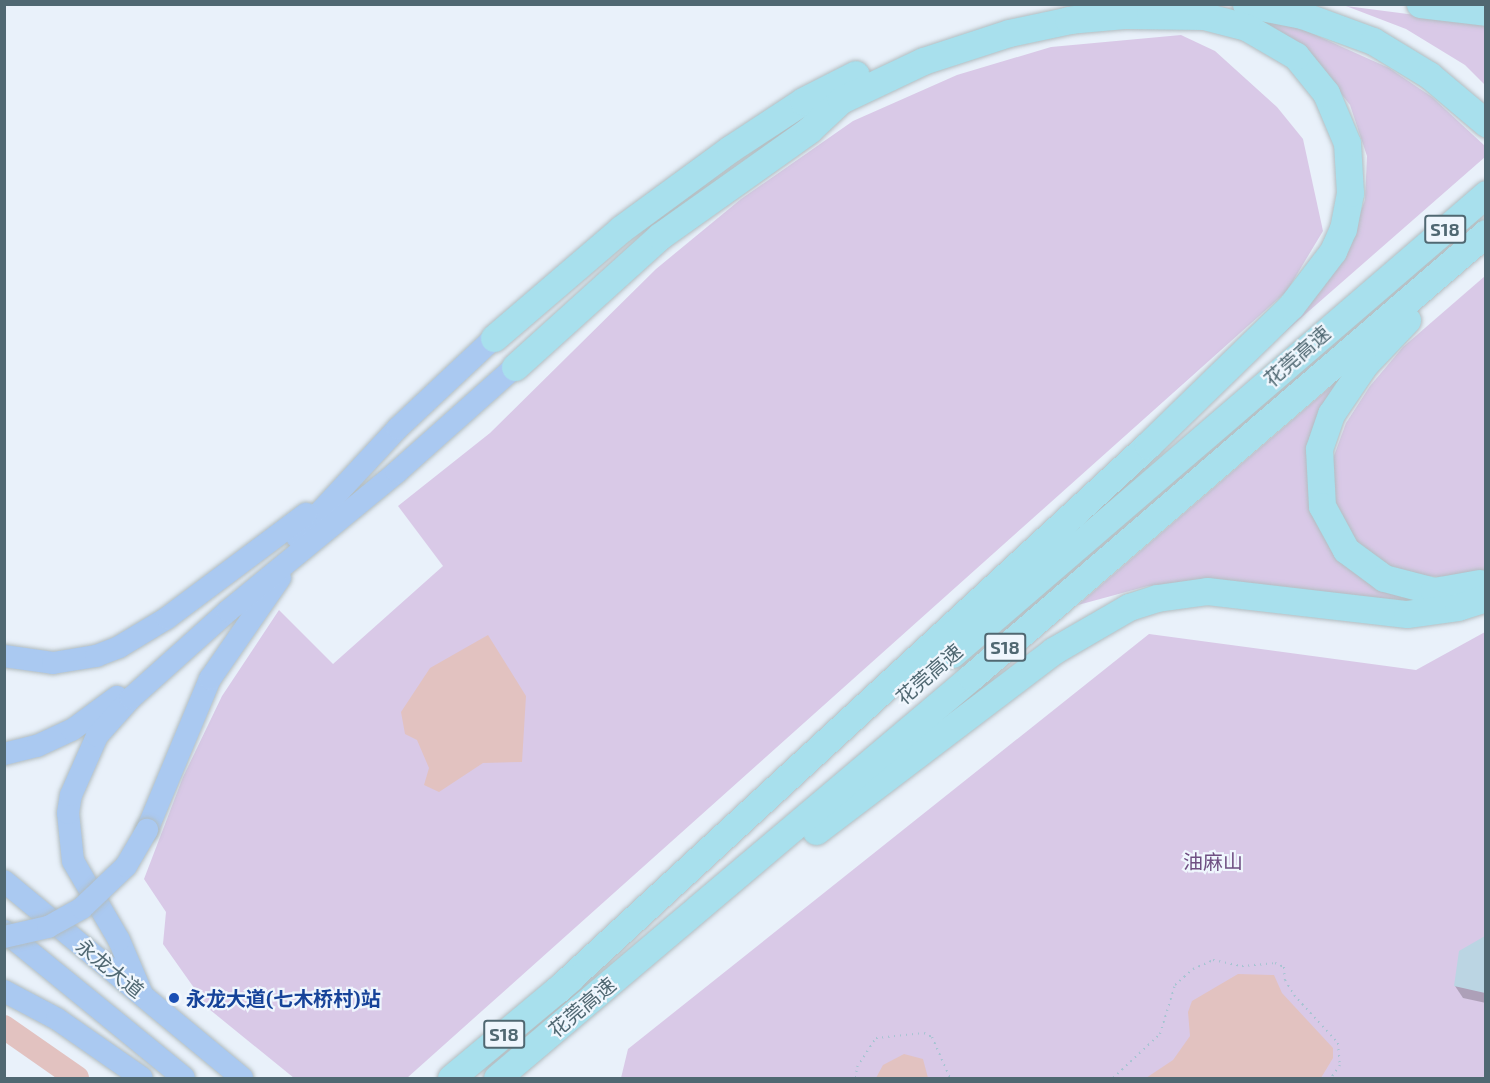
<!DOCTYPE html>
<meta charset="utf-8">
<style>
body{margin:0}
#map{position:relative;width:1490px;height:1083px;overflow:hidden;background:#e9f1fa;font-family:"Exo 2","Noto Sans SC",sans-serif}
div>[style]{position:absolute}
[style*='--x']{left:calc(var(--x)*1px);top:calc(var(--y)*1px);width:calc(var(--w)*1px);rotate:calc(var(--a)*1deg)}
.green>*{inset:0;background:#d9c9e7}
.water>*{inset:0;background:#e2c2c0}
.shadow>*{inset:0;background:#0003}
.river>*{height:24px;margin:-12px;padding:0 12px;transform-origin:12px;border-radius:12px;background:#e2c2c0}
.building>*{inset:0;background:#bbd5e3}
.path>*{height:2px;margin-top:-1px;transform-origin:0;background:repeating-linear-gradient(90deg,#a7c4d2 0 1.5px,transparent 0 6px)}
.roads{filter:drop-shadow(0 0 2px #b2bdc1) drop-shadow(0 0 2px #b2bdc1)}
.primary>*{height:22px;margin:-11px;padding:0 11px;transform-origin:11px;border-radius:11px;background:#aac9f1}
.motorway>*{height:27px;margin:-13.5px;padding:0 13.5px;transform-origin:13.5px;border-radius:13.5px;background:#a8e0ed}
.bridges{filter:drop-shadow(0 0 2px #b2bdc1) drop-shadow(0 0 2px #b2bdc1)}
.primary-bridge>*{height:22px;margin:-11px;padding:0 11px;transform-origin:11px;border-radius:11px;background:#aac9f1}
.dots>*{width:16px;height:16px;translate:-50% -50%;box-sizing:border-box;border:3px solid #eff6fd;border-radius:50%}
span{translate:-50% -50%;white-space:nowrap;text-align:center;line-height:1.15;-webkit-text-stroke:4.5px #eff6fd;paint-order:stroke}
.shield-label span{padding:2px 4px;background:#eff6fd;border:2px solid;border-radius:4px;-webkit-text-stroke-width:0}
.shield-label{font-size:18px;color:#506872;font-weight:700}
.street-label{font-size:20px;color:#506872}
.park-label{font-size:20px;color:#6f4f82}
.transit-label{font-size:20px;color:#164399;font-weight:700}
.left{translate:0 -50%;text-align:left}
.frame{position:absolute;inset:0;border:6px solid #506872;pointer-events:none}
</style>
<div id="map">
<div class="green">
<i style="clip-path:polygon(1346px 6px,1485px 24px,1485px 85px,1465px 65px,1406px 29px)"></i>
<i style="clip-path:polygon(1247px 17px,1300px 28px,1389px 68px,1432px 97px,1485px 146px,1485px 157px,1277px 339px,1341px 263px,1365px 200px,1367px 156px,1350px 105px,1322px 69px)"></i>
<i style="clip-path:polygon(1181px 35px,1215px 51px,1277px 107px,1303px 139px,1323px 231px,1287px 291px,407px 1078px,294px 1078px,209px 1009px,163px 944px,166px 912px,144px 879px,183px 777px,222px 696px,279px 610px,333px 664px,443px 566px,398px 506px,490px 433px,656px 269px,741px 199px,853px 121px,957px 75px,1051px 47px)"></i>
<i style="clip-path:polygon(1485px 276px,1485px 571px,1451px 578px,1406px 574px,1372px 559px,1346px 531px,1330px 497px,1332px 461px,1346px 423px,1370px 386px,1403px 347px)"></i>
<i style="clip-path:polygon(1335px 383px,1309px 443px,1316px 519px,1429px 603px,1211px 581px,1148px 586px,1078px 605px)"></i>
<i style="clip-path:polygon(1485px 632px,1485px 1078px,621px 1078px,628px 1049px,1149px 634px,1416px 670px)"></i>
</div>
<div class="water">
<i style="clip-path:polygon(488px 635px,526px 696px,522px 762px,483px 763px,439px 792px,424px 785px,429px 768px,417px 740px,405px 734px,401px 712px,430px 668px)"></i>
<i style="clip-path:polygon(1238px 974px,1274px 975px,1282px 993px,1333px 1048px,1333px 1058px,1321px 1078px,1146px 1078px,1173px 1060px,1190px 1036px,1188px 1012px,1192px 1001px)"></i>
<i style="clip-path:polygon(904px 1054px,923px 1059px,928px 1078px,876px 1078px,883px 1065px)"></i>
</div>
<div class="shadow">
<i style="clip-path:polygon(1486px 938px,1486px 1003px,1463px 998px,1455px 986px,1460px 952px)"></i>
</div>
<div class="river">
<i style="--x:4;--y:1027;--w:89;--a:34.9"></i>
</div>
<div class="building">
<i style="clip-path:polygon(1485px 936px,1485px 993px,1454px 986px,1459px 951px)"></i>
</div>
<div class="path">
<i style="--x:856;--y:1078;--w:11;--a:-85"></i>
<i style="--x:857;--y:1067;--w:35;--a:-57"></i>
<i style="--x:876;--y:1038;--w:48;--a:-5.9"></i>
<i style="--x:924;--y:1033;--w:9;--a:27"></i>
<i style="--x:932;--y:1037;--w:45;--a:66.3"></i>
<i style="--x:1113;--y:1078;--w:64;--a:-43.1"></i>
<i style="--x:1160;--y:1034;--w:51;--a:-73"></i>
<i style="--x:1175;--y:985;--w:24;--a:-42"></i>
<i style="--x:1193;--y:969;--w:22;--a:-24"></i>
<i style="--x:1213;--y:960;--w:30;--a:12"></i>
<i style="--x:1242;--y:966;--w:33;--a:-5"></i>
<i style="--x:1275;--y:963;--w:10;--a:24"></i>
<i style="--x:1284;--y:967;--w:13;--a:86"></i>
<i style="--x:1285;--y:980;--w:17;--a:59"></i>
<i style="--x:1294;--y:995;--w:65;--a:47.5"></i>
<i style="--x:1338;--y:1043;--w:22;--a:85"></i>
<i style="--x:1340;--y:1065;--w:16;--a:125"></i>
</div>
<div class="roads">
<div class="primary">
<i style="--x:297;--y:537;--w:149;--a:-47.2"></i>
<i style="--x:398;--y:428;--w:132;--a:-43.2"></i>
<i style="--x:4;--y:656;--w:49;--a:8.1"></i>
<i style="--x:53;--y:663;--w:44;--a:-9.2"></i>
<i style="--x:96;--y:656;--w:25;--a:-21"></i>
<i style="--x:119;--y:647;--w:56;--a:-31.1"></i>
<i style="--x:167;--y:618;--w:174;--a:-36.8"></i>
<i style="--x:4;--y:754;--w:34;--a:-14"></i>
<i style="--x:37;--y:746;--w:38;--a:-25"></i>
<i style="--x:72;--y:730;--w:56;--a:-36.3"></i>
<i style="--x:147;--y:830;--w:164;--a:-67.4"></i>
<i style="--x:210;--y:679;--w:123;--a:-55.3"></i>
<i style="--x:4;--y:881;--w:309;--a:39.6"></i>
<i style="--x:4;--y:931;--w:232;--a:39.2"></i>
<i style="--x:4;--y:991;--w:60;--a:27.8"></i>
<i style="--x:57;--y:1019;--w:103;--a:34.8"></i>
<i style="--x:142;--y:994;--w:59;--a:-113.1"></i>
<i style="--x:119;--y:940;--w:91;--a:-120.2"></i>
<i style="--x:73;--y:861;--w:48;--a:-95.9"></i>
<i style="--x:68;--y:813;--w:18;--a:-81"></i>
<i style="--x:71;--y:795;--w:64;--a:-66.2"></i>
<i style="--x:97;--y:736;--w:51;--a:-48.2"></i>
<i style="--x:131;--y:698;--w:130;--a:-41.9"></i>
<i style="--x:228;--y:611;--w:219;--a:-39.4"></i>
<i style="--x:397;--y:472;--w:158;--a:-41.7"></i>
</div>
<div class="motorway">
<i style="--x:1246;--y:4;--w:57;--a:11.1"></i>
<i style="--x:1302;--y:15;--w:76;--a:20.1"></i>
<i style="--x:1373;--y:41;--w:66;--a:31.3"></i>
<i style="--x:1429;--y:75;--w:75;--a:40.1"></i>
<i style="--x:1420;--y:4;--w:66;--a:6.9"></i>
<i style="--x:1407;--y:320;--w:61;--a:133.7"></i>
<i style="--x:1365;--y:364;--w:60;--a:124.2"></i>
<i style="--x:1331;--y:414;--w:37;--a:109"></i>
<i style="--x:1319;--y:449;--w:57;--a:87"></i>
<i style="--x:1322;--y:506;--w:50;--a:61.4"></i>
<i style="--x:1346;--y:550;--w:47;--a:36.4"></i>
<i style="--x:1384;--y:578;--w:52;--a:14.6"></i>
<i style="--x:1434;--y:591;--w:46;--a:-10.1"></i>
<i style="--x:494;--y:338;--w:167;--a:-40.6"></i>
<i style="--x:621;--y:229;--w:135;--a:-36.3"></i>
<i style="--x:730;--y:149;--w:87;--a:-33.3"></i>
<i style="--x:803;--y:101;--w:59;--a:-27"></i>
<i style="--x:515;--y:367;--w:195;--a:-42.1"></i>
<i style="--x:660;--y:236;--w:183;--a:-35.4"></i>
<i style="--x:809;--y:130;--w:44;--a:-43.2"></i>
<i style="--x:841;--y:100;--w:91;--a:-25.4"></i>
<i style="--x:923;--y:61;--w:90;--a:-18"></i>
<i style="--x:1009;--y:33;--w:77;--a:-12"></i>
<i style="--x:952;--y:654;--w:705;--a:-40.74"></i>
<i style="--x:816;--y:831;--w:298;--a:-37.2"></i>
<i style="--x:1053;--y:651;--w:88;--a:-30.1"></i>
<i style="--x:1129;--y:607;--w:29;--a:-18"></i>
<i style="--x:1157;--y:598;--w:50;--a:-8"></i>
<i style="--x:1207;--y:591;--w:201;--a:6.6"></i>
<i style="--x:1407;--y:614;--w:51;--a:-7.8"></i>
<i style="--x:1458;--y:607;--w:29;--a:-18"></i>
<i style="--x:557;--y:990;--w:804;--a:-42.68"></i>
<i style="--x:1148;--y:445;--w:199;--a:-44.2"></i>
<i style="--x:1291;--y:306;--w:69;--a:-52.6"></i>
<i style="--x:1333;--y:251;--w:24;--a:-66"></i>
<i style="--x:1343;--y:229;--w:37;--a:-79"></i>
<i style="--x:1350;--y:193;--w:50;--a:-93.4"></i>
<i style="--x:1347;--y:143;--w:54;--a:-112.8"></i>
<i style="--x:1326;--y:93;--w:48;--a:-129"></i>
<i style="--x:1296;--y:56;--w:58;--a:-149.9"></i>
<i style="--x:1246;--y:27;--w:43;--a:-165.3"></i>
<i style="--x:1204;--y:16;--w:80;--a:-179.3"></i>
<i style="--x:1124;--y:15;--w:56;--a:174.9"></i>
<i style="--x:451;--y:1078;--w:156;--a:-39.8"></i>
<i style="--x:497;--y:1078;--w:621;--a:-40.23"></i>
<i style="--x:971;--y:677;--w:680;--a:-40.77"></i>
</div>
</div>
<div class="bridges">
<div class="primary-bridge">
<i style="--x:4;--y:937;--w:45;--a:-12.8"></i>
<i style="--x:48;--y:927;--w:39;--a:-29"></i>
<i style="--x:82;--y:908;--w:61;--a:-43.7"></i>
<i style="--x:126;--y:866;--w:42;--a:-59.7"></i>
</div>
</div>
<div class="dots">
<i style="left:174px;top:998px;background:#1a4fb4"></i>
</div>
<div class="shield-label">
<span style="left:1445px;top:229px">S18</span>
<span style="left:1005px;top:647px">S18</span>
<span style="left:504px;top:1034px">S18</span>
</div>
<div class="street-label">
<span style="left:1297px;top:356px;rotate:-41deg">花莞高速</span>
<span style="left:929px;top:674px;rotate:-41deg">花莞高速</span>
<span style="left:110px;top:968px;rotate:39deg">永龙大道</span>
<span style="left:582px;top:1007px;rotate:-40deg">花莞高速</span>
</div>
<div class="park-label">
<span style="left:1213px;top:861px">油麻山</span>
</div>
<div class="transit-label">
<span class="left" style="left:186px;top:998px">永龙大道(七木桥村)站</span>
</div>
<div class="frame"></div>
</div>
